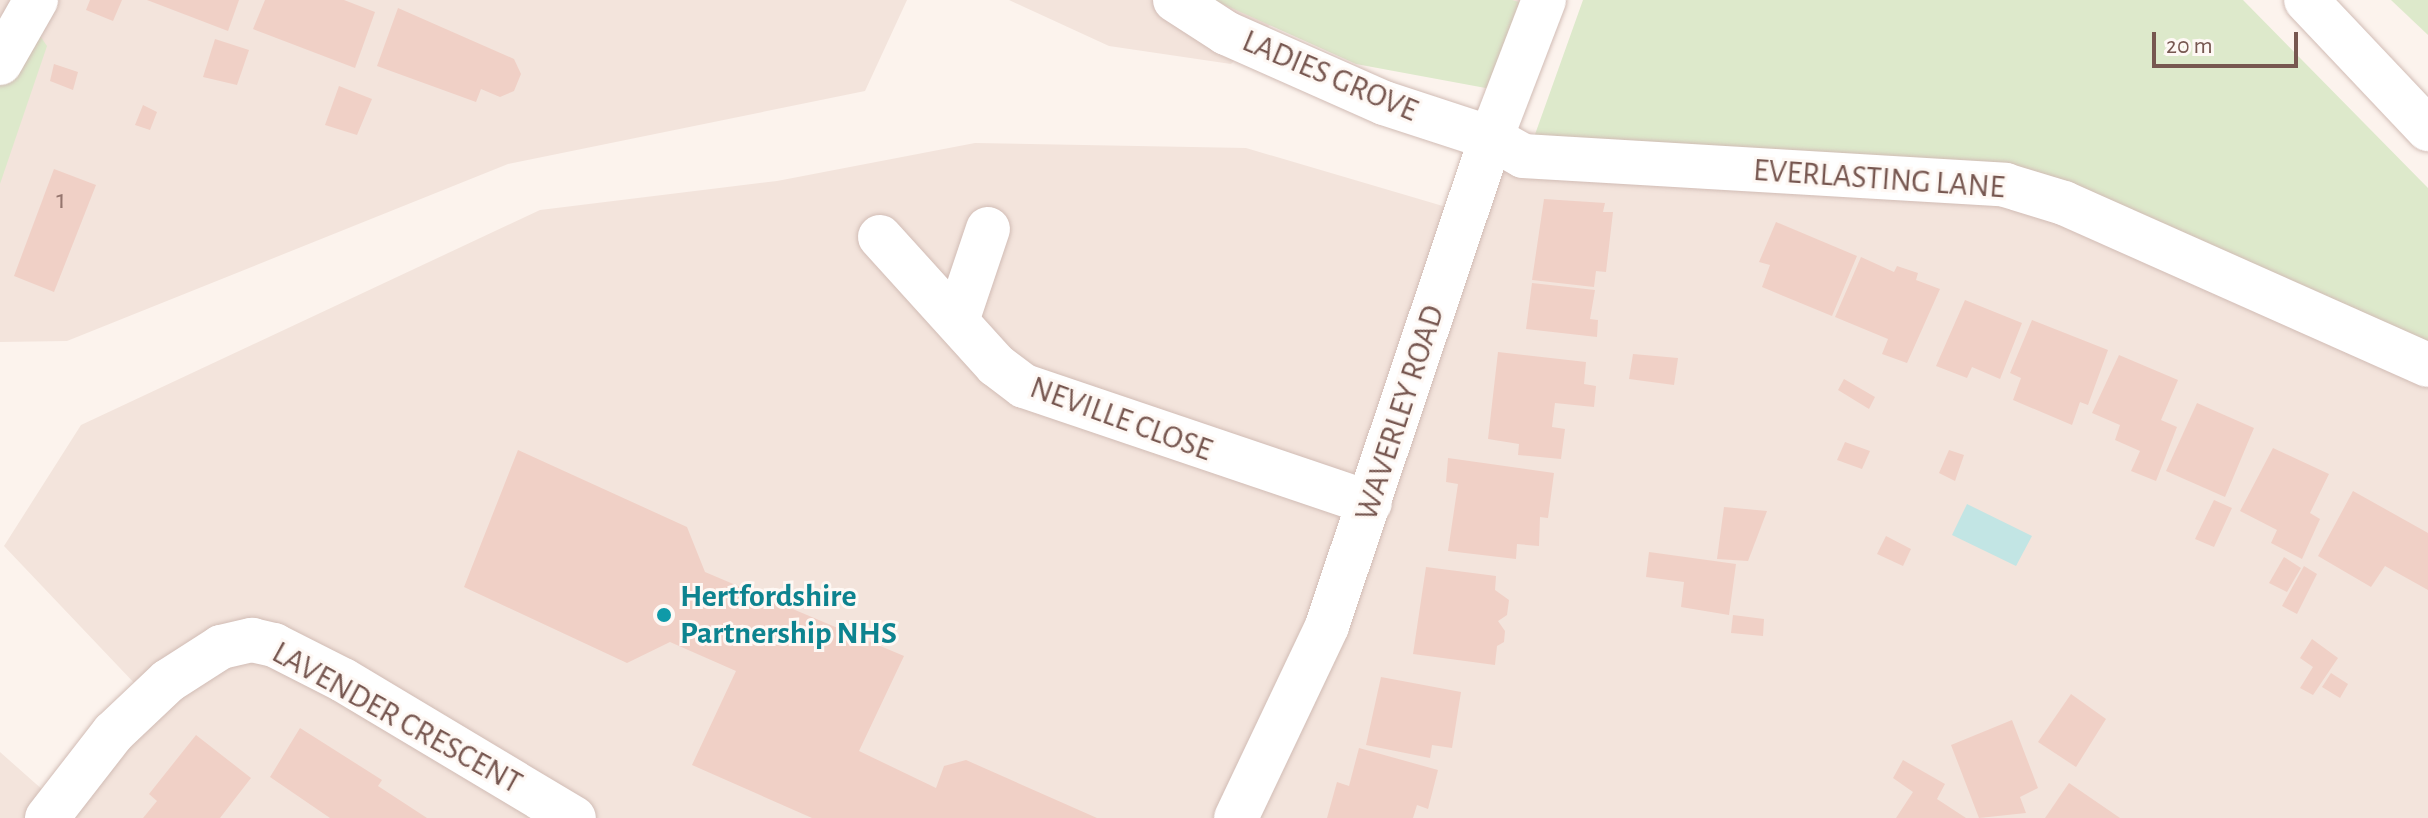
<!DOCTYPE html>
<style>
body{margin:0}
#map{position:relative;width:2428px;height:818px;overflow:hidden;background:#fcf3ed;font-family:"Alegreya Sans",sans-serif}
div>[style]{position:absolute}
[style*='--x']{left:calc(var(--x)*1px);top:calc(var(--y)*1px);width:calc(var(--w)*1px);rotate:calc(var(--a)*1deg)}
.residential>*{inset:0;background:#f3e4dc}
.green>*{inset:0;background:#dde9cb}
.water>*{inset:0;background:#c2e5e4}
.building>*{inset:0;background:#f0d0c6}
.roads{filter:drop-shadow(0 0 2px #d1bcb5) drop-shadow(0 0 2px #d1bcb5)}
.minor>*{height:44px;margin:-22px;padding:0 22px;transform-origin:22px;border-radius:22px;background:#fff}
.dots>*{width:22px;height:22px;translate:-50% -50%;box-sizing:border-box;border:4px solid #fef8f4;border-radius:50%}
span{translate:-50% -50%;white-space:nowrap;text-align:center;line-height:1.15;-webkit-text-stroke:6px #fef8f4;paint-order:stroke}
.number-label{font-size:28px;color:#95756e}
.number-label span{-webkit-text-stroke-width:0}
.street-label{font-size:32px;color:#775750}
.culture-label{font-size:32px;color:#0d838f;font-weight:700}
.left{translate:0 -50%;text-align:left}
.scale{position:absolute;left:2152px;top:32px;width:146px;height:36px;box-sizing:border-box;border:4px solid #775750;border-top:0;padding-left:10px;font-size:24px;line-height:28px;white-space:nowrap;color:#775750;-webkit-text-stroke:6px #fef8f4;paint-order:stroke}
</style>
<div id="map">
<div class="residential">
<i style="clip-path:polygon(0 0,907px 0,865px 91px,508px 164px,67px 341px,0 342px)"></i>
<i style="clip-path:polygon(1009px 0,1524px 0,1492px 86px,1270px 25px,1231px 64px,1109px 46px)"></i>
<i style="clip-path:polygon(975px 143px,1246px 148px,1453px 209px,1289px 687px,1216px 818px,0 818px,0 752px,62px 807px,156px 706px,4px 546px,81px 425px,540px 210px,777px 181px)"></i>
<i style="clip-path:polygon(1481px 159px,2001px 189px,2428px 368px,2428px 818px,1229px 818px,1299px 693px)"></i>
</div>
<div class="green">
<i style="clip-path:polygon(1214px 0,1512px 0,1519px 2px,1491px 89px,1356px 64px)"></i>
<i style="clip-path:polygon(1583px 0,2243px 0,2428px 188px,2428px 359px,2069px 199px,1533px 140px)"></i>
<i style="clip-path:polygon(2391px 0,2428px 0,2428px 35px)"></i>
<i style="clip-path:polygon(32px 24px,47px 46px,0 184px,0 72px)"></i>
</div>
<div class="water">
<i style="clip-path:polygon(1967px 504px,2032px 536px,2016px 566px,1952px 535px)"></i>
</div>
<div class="building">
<i style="clip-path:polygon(90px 0,122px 0,113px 21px,86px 10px)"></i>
<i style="clip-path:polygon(147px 0,239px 0,228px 31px)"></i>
<i style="clip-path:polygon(265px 0,344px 0,375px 12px,355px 68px,253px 29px)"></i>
<i style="clip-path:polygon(398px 8px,514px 59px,521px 74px,514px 91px,500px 97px,481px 89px,476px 102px,377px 66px)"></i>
<i style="clip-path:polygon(215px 39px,249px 50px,237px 85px,203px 77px)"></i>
<i style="clip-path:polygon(54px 64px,78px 72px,73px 90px,50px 81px)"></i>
<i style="clip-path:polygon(339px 86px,372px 99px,357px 135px,325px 125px)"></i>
<i style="clip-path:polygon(143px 105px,157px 112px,150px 130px,135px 125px)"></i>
<i style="clip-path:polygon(54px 169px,96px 185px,54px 292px,14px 276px)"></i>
<i style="clip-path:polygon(1544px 199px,1605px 203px,1603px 212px,1613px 212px,1606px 272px,1596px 271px,1594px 287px,1532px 280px)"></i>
<i style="clip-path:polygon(1776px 222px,1857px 256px,1832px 316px,1762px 287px,1770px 265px,1759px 262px)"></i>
<i style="clip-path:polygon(1861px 257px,1894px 272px,1897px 266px,1918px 273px,1916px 280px,1940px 289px,1907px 363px,1882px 354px,1888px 339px,1835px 317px)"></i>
<i style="clip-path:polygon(1532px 283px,1595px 290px,1590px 319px,1598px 320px,1597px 337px,1526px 329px)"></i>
<i style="clip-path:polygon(1965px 300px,2022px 323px,2000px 379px,1972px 367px,1967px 378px,1936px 366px)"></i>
<i style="clip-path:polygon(2032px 320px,2108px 350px,2088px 405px,2080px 402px,2072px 425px,2013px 400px,2021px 378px,2010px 373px)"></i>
<i style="clip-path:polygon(1498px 352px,1586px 362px,1584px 384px,1596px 386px,1594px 407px,1555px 403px,1552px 427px,1565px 429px,1561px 459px,1518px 455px,1519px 444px,1488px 439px)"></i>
<i style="clip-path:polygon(1633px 354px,1678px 358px,1674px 385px,1629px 379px)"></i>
<i style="clip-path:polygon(2119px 355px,2178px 380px,2161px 420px,2177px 427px,2156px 481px,2131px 471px,2140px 451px,2115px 440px,2120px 425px,2092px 413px)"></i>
<i style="clip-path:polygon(1844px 379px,1875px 397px,1869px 409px,1838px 390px)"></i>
<i style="clip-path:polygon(2197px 403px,2254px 428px,2225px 497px,2166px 471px)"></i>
<i style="clip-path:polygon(1845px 442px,1870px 451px,1862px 469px,1837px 460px)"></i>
<i style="clip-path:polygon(2273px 448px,2329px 474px,2310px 513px,2320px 519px,2302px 559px,2271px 543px,2277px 530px,2240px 511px)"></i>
<i style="clip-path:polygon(518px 450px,687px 527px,705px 572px,904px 656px,859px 751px,936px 788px,944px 766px,966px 760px,1097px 818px,812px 818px,692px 765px,736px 671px,670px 642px,627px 663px,464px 587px)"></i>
<i style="clip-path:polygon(1949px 450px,1964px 455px,1955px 481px,1939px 473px)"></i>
<i style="clip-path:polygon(1448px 458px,1554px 473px,1548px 518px,1540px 517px,1539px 546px,1517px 544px,1516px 559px,1448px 551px,1458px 484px,1446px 482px)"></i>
<i style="clip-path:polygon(2353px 491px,2428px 533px,2428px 590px,2385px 566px,2371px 587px,2318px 556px)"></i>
<i style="clip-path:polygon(2214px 500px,2232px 508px,2214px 547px,2195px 539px)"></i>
<i style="clip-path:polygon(1724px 507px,1767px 511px,1748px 561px,1717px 559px)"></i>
<i style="clip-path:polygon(1886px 536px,1911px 549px,1903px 566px,1877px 554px)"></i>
<i style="clip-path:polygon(1649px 552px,1736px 564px,1729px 615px,1681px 607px,1684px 582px,1646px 577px)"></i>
<i style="clip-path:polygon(2284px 557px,2301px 568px,2287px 592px,2269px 583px)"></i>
<i style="clip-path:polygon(2304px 566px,2317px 574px,2297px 614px,2282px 606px)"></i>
<i style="clip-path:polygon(1426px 567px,1496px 576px,1495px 590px,1509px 600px,1507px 615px,1498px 621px,1505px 631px,1504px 642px,1497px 646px,1495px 665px,1413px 654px)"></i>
<i style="clip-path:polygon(1733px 615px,1764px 619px,1763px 636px,1731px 633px)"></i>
<i style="clip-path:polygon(2312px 639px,2338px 658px,2313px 695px,2300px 688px,2313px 667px,2300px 658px)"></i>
<i style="clip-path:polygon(2331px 673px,2348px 684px,2340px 698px,2322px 687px)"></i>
<i style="clip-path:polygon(1381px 677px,1461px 692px,1452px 748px,1432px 745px,1430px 758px,1366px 745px)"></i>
<i style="clip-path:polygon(2071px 694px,2106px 719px,2076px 767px,2038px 742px)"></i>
<i style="clip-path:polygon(2012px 720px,2038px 788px,2020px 797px,2026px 813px,1979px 818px,1951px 745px)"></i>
<i style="clip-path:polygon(300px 728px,382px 780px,378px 786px,427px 818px,330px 818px,270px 777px)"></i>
<i style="clip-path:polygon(196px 735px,251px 778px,220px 818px,143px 818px,157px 801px,149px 794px)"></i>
<i style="clip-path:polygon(1359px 748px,1438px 770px,1428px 809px,1417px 805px,1413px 818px,1327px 818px,1337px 782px,1349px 786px)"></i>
<i style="clip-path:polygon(1903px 760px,1945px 784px,1937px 799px,1966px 818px,1896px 818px,1913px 792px,1893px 778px)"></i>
<i style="clip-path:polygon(2069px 783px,2120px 818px,2045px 818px)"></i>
</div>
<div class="roads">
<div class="minor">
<i style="--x:1175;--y:0;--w:61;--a:32.9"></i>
<i style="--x:1226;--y:33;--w:173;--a:23.9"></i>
<i style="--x:1384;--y:103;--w:113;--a:18.1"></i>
<i style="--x:1491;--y:138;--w:37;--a:29"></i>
<i style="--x:1523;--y:156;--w:483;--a:3.4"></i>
<i style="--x:2005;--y:185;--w:62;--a:17"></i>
<i style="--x:2064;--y:203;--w:398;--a:24"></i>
<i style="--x:2306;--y:0;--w:178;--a:46.6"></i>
<i style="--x:0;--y:63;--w:73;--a:-60.3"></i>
<i style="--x:880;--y:237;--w:173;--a:47.8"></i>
<i style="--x:996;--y:365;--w:35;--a:37"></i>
<i style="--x:1024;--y:386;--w:365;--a:18.7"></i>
<i style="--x:957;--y:321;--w:97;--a:-71.4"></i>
<i style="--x:47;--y:818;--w:108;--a:-52.2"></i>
<i style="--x:113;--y:733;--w:76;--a:-43.4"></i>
<i style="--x:168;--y:681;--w:63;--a:-32.7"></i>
<i style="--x:221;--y:647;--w:32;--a:-13"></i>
<i style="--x:252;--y:640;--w:23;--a:13"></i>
<i style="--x:274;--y:645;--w:77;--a:26.9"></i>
<i style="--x:343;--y:680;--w:269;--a:30.9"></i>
<i style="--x:1236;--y:818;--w:212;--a:-64.6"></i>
<i style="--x:1327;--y:626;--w:515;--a:-71.42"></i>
<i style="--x:1491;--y:138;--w:148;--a:-69"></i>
</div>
</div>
<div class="dots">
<i style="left:664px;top:615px;background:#0f9aa8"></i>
</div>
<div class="number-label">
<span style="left:61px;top:200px">1</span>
</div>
<div class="street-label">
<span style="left:1330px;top:76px;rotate:23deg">LADIES GROVE</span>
<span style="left:1879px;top:179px;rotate:4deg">EVERLASTING LANE</span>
<span style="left:1400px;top:413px;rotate:-72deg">WAVERLEY ROAD</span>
<span style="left:1121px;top:419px;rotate:20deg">NEVILLE CLOSE</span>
<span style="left:397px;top:718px;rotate:29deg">LAVENDER CRESCENT</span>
</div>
<div class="culture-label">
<span class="left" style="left:680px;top:615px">Hertfordshire<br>Partnership NHS</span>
</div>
<div class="scale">20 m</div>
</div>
